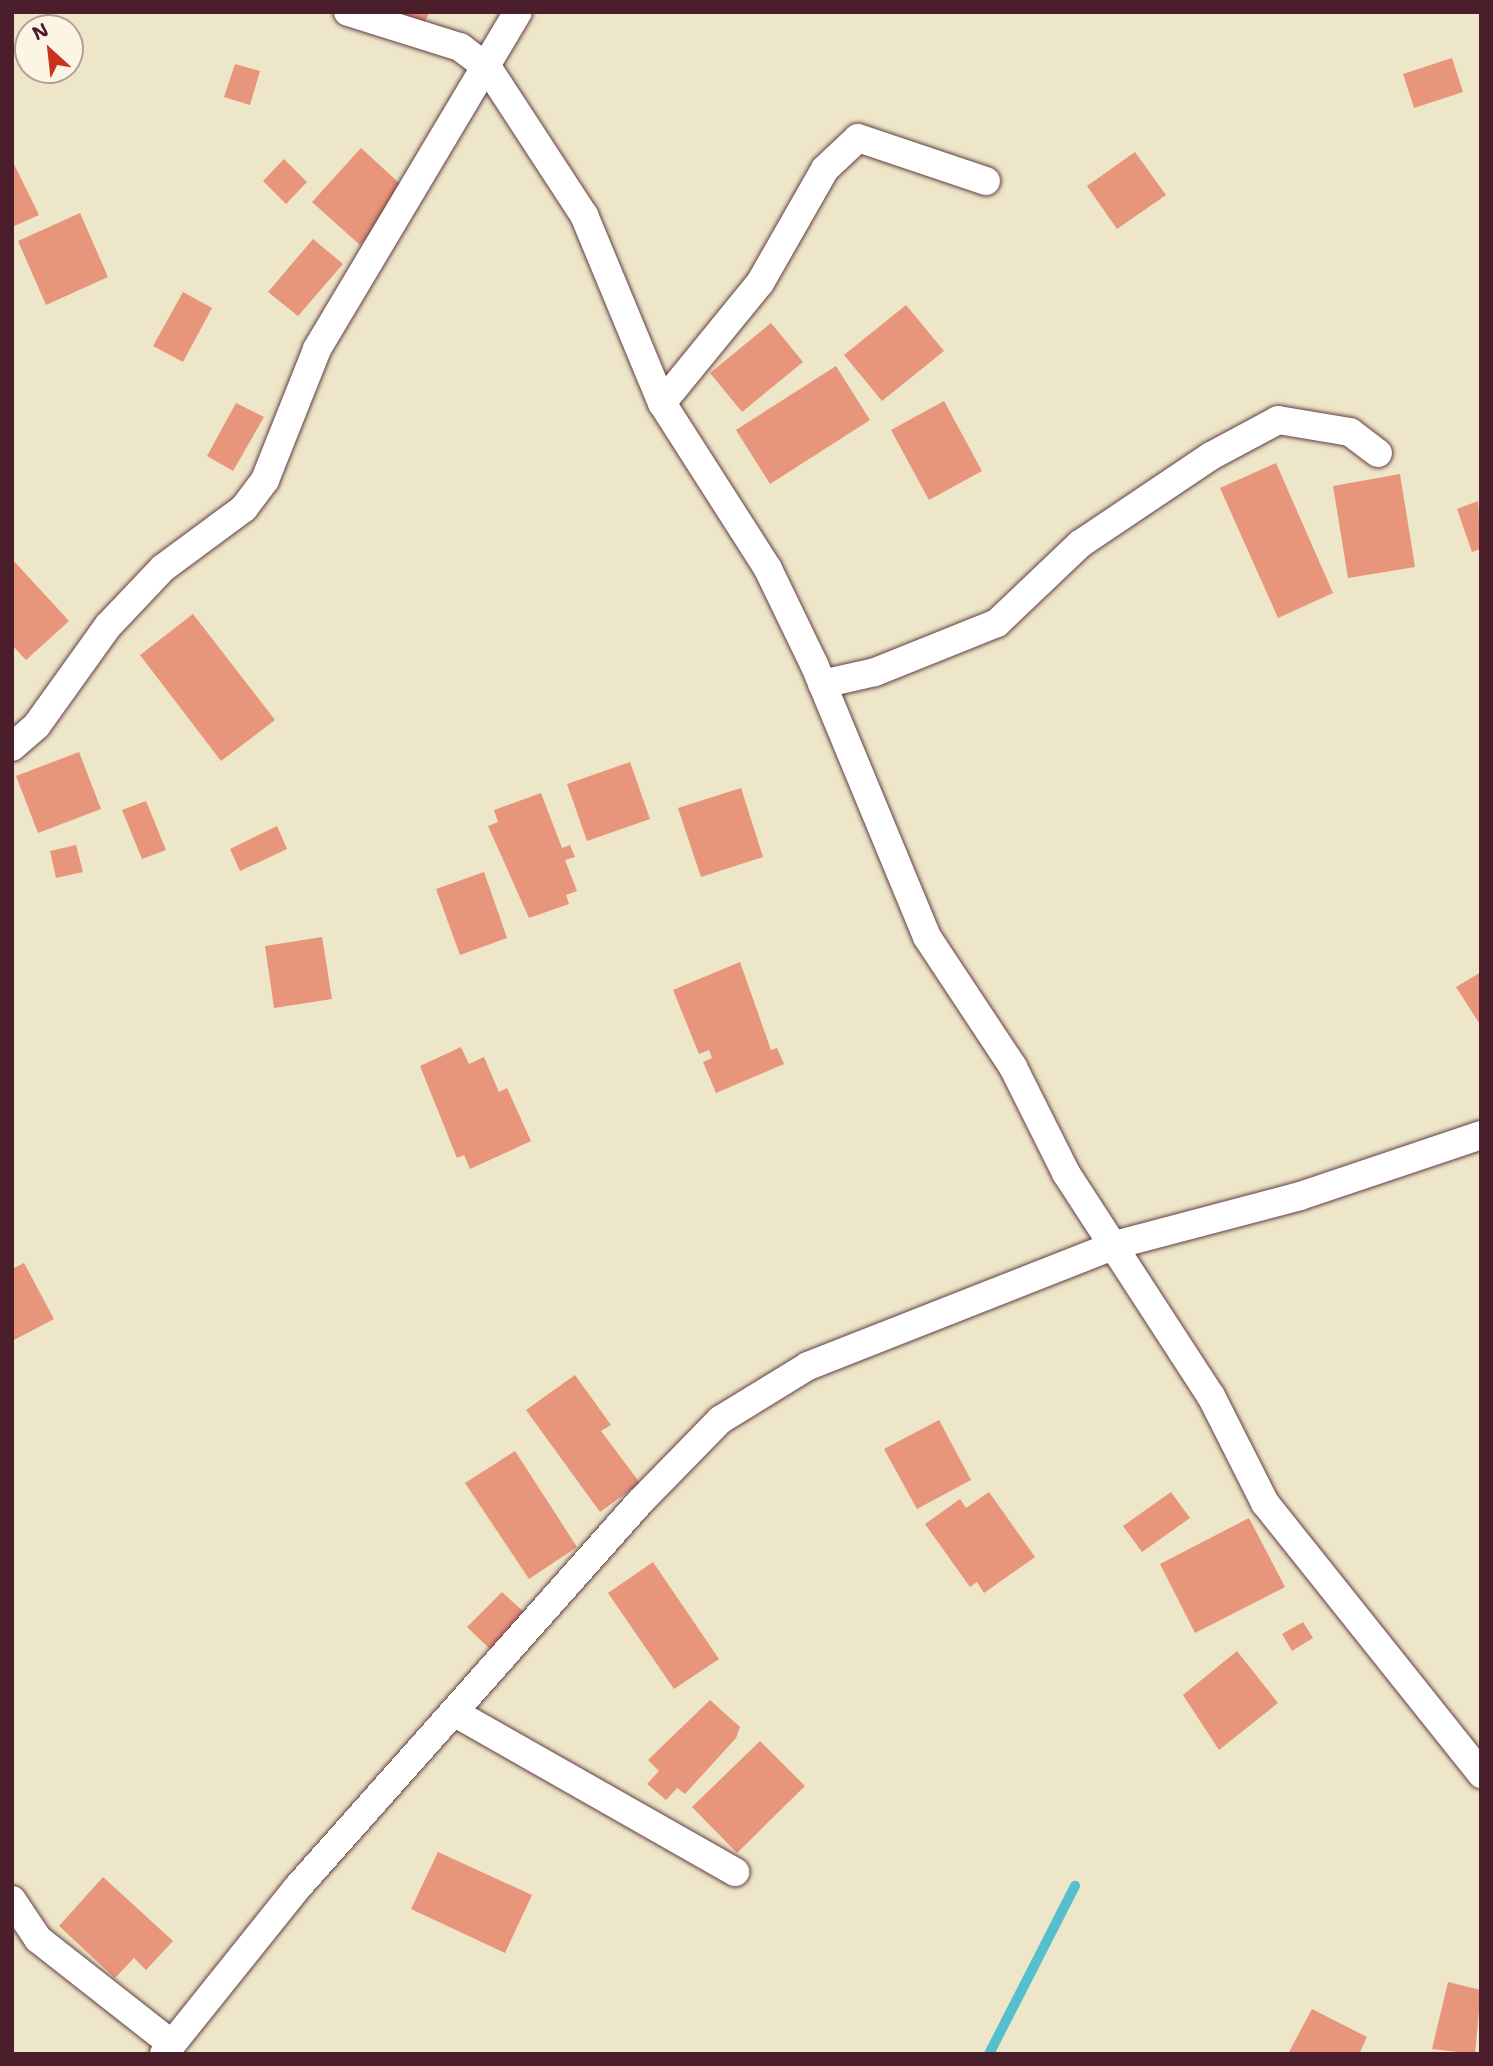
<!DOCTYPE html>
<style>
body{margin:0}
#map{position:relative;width:1493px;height:2066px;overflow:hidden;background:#eee6c8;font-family:"Shantell Sans",sans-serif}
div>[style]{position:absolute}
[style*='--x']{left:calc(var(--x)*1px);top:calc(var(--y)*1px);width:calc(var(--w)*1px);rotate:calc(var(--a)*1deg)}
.stream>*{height:10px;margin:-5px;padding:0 5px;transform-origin:5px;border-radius:5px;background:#54c0ce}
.building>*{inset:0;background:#e7957b}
.roads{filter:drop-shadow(0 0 2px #633d43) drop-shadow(0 0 2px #633d43)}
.minor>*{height:28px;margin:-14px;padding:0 14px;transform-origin:14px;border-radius:14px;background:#fff}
span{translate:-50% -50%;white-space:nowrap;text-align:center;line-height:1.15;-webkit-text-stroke:5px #fcf5e5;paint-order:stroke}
.frame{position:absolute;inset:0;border:14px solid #4a1f2b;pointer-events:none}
.north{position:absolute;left:14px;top:14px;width:70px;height:70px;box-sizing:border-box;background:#fcf5e5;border:2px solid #b59f9b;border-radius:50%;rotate:333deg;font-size:19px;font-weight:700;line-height:28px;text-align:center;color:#4a1f2b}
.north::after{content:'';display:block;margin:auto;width:24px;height:32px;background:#c8321e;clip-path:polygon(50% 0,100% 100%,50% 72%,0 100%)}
</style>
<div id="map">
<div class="stream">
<i style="--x:989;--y:2054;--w:189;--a:-62.9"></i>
</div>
<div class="building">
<i style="clip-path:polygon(399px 12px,430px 12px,422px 26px)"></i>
<i style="clip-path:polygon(1452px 58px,1463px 92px,1414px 108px,1403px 74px)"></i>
<i style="clip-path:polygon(235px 64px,260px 71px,250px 105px,224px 97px)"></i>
<i style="clip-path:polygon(361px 148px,409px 192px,360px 245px,312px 202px)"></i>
<i style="clip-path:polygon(1135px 152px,1166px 195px,1117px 229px,1087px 186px)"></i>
<i style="clip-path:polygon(284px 159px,307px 182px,286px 204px,263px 181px)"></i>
<i style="clip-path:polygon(12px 160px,39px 215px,12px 227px)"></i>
<i style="clip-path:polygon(80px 213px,108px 277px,46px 305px,18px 241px)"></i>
<i style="clip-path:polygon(313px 239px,343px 264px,298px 316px,268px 292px)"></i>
<i style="clip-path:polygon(183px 292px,212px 308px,183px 362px,153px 346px)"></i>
<i style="clip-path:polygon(906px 305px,944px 351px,882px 401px,844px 355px)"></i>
<i style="clip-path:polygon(771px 323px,803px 362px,742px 412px,710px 373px)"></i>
<i style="clip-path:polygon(836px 366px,870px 420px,770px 484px,736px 430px)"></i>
<i style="clip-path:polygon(944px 401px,982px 471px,929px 500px,891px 430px)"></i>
<i style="clip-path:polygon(236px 403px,264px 417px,233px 471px,207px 456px)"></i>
<i style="clip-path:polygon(1276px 463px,1333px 593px,1278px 618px,1220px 488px)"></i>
<i style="clip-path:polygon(1400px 474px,1415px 567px,1348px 578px,1333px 486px)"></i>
<i style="clip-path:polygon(1478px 501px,1481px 549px,1472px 552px,1457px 509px)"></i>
<i style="clip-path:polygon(12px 559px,69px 621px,26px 660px,12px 645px)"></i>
<i style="clip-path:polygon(193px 614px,275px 720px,221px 761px,140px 655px)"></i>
<i style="clip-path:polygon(79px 752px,101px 809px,38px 833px,16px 776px)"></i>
<i style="clip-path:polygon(630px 762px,650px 819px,587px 841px,567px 784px)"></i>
<i style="clip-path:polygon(741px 788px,763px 857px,701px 877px,678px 808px)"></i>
<i style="clip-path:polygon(541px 793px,562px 848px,570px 845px,575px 857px,565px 860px,577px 891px,566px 895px,569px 904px,529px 918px,488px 826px,498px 822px,494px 810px)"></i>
<i style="clip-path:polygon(146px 801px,166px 850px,142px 859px,122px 810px)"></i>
<i style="clip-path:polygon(277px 826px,287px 849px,240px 871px,230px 849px)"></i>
<i style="clip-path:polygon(76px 845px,83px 872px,56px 878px,50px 851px)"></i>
<i style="clip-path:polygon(484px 872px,507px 938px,460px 955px,436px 889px)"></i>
<i style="clip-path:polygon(322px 937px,332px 999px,274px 1008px,265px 946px)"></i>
<i style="clip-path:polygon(740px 962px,771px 1050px,777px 1048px,784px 1064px,716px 1093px,703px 1062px,712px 1058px,709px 1050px,699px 1054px,673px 990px)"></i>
<i style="clip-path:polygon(1481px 972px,1481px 1026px,1456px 987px)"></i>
<i style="clip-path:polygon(461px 1047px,469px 1064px,484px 1057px,499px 1092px,507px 1088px,531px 1141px,470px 1169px,464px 1155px,457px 1158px,420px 1066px)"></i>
<i style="clip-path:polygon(24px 1263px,54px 1319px,12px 1341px,12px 1269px)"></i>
<i style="clip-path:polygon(575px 1375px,611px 1425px,601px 1431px,640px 1483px,600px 1512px,526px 1410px)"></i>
<i style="clip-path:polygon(939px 1420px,971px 1480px,917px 1509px,884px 1449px)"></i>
<i style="clip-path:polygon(515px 1451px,577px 1547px,529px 1579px,465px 1483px)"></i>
<i style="clip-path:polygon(989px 1492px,1035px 1557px,984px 1593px,977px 1582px,970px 1587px,925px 1524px,960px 1499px,966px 1508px)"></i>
<i style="clip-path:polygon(1171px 1492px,1190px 1518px,1142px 1552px,1123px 1526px)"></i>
<i style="clip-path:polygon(1249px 1518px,1285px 1587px,1195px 1633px,1160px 1564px)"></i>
<i style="clip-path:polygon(653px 1562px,719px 1659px,674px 1689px,608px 1593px)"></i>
<i style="clip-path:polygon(502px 1592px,526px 1614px,491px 1650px,467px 1627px)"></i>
<i style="clip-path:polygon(1303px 1622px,1313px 1638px,1292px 1651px,1282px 1634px)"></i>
<i style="clip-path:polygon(1237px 1651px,1278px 1703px,1219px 1750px,1183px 1695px)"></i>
<i style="clip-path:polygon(710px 1700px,740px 1727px,736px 1738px,685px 1794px,677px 1788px,666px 1800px,647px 1784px,659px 1771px,648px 1760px)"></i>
<i style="clip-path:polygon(760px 1741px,805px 1786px,737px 1853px,692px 1807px)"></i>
<i style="clip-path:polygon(438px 1852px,532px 1895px,505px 1953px,411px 1909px)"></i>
<i style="clip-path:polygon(103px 1877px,173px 1941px,146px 1970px,134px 1958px,115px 1978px,59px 1926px)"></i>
<i style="clip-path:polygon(1448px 1982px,1481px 1990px,1475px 2054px,1432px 2049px)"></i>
<i style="clip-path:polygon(1312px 2009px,1367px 2037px,1359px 2054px,1288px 2054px)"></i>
</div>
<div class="roads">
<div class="minor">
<i style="--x:348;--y:12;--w:117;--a:17.4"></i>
<i style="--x:460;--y:47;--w:35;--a:37"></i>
<i style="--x:488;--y:68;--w:176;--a:56.9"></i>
<i style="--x:584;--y:215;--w:204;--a:67.5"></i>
<i style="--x:662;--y:403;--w:197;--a:57.4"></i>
<i style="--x:768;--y:569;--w:106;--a:64.2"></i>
<i style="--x:814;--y:664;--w:295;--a:67.5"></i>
<i style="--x:927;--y:937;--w:156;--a:56.5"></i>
<i style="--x:1013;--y:1067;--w:119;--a:63.4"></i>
<i style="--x:1066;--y:1173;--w:266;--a:57"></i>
<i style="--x:1211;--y:1396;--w:120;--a:63.2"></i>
<i style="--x:1265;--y:1503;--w:347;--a:51.4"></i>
<i style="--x:662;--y:403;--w:155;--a:-50.8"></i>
<i style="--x:760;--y:283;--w:131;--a:-60.3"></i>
<i style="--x:825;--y:169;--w:45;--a:-43.2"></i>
<i style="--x:858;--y:138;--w:135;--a:18.6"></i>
<i style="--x:822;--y:684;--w:54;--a:-12.8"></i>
<i style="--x:875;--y:672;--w:131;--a:-21.9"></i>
<i style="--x:997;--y:623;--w:115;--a:-43.6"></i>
<i style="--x:1080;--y:544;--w:158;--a:-33.9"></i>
<i style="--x:1211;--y:456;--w:76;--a:-28.2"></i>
<i style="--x:1278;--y:420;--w:73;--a:9.5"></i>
<i style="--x:1350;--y:432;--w:35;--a:37"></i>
<i style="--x:12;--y:747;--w:33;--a:-41"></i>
<i style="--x:37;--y:725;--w:122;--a:-54.4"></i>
<i style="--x:108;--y:626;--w:80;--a:-46.5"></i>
<i style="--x:163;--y:568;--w:101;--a:-36.5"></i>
<i style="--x:244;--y:508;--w:35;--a:-53"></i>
<i style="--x:265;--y:480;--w:141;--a:-68.3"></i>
<i style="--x:317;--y:349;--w:392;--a:-59.2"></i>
<i style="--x:457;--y:1714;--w:320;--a:29.6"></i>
<i style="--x:12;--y:1900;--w:47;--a:56.3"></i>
<i style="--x:38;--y:1939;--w:170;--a:38.1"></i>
<i style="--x:164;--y:2054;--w:213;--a:-51.3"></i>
<i style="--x:297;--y:1888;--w:516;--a:-48.38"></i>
<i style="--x:640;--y:1502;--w:115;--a:-45.7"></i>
<i style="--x:720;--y:1420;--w:103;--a:-31.5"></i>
<i style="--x:808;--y:1366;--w:330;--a:-21.5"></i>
<i style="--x:1115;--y:1245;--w:191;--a:-14.8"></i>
<i style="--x:1300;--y:1196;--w:191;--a:-18.6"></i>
</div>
</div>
<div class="frame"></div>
<div class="north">N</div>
</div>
